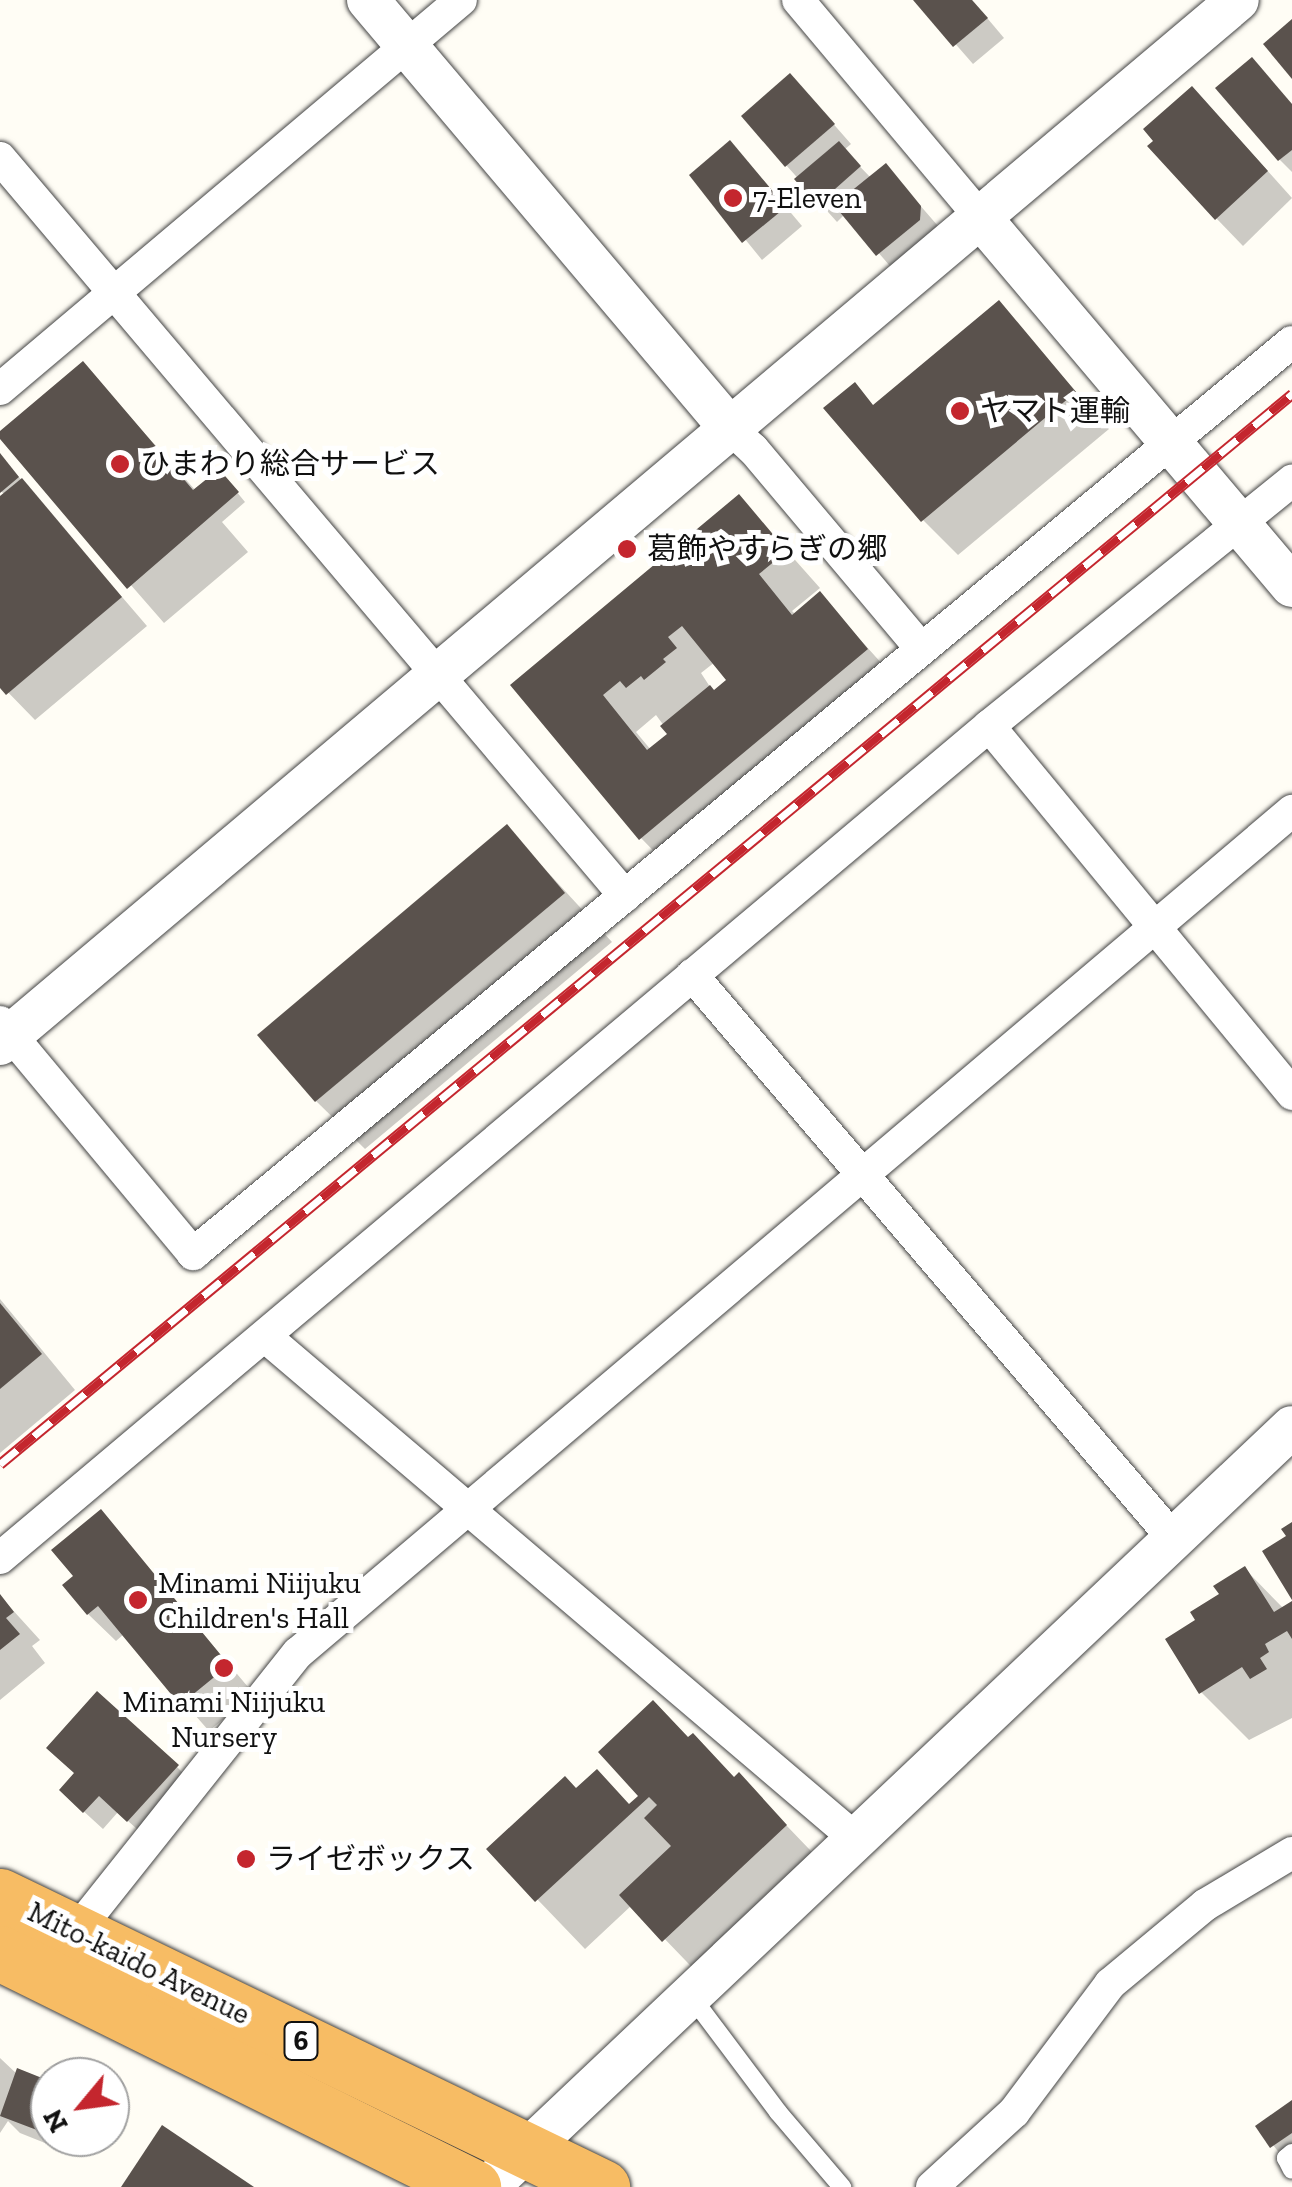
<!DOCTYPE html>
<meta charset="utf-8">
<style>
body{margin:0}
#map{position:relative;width:1292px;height:2187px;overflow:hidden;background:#fffdf5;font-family:"Zilla Slab","Noto Sans JP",serif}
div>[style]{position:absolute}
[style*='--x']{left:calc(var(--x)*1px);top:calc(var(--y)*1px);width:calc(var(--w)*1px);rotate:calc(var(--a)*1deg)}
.shadow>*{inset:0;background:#0003}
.building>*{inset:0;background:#5a524d}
.roads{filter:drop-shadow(0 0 2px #444) drop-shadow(0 0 2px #444)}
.service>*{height:18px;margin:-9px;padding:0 9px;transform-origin:9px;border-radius:9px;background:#fff}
.minor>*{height:32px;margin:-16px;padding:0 16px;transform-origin:16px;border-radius:16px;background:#fff}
.tertiary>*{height:42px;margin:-21px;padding:0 21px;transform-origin:21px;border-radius:21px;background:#fff}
.trunk>*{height:55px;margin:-27.5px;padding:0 27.5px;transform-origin:27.5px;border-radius:27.5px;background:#f7bc64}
.rail>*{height:11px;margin-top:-5.5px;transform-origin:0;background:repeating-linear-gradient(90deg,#fff 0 22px,#c4262e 0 44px);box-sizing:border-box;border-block:2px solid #c4262e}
.dots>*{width:28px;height:28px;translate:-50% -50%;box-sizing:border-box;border:5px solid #fff;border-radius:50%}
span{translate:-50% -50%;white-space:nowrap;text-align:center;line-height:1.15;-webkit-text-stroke:10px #fff;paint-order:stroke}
.shield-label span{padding:2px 8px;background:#fff;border:2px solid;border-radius:8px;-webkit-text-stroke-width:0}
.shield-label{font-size:28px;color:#111;font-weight:700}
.poi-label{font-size:30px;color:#111}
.left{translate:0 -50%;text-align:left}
.street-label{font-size:30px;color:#111}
.north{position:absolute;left:30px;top:2057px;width:100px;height:100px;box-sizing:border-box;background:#fff;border:2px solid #a0a0a0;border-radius:50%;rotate:241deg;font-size:28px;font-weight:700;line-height:40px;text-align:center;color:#111}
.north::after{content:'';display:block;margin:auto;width:35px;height:45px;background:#c4262e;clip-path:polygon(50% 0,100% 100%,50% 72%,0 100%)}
</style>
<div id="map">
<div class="shadow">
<i style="clip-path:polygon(917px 0,972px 0,1004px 38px,973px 64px)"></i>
<i style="clip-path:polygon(1219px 88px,1292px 104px,1292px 172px,1280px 160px)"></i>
<i style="clip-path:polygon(808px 95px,851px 144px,844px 150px,871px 178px,886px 166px,938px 226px,896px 273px,845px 214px,837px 222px,786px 165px)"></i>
<i style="clip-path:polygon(1219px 117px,1292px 198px,1243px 246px,1216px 218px)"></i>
<i style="clip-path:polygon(748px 162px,802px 226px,762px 260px,693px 175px)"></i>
<i style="clip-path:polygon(998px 303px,1109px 429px,958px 555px,923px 520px,874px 407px)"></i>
<i style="clip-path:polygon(83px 364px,196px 491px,227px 480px,245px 502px,222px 522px,248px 552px,164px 623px,0 435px)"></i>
<i style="clip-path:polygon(0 455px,147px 626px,35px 720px,0 684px,0 500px,5px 495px,0 490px)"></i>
<i style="clip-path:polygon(evenodd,739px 497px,820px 588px,792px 611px,796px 615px,820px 595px,902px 686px,676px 874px,641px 838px,513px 685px,739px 497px,715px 662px,729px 680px,714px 693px,701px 673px,715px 662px,739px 497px,656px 715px,670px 734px,651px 750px,636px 732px,656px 715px)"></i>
<i style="clip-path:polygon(507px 828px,612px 942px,365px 1149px,316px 1101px)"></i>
<i style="clip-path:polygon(0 1299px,75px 1390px,0 1453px)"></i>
<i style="clip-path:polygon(100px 1512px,254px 1694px,209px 1731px,124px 1634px,116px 1641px,88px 1614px,76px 1576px)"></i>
<i style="clip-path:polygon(1245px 1569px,1284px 1609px,1292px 1604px,1292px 1718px,1249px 1740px,1201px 1692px,1199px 1621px)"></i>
<i style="clip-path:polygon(0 1596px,40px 1640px,32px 1646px,45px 1663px,0 1700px)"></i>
<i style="clip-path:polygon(689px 1740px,736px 1779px,739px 1776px,834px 1875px,712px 1988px,632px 1905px,585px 1949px,489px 1849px,576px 1791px,630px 1806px)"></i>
<i style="clip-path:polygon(177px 1767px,195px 1785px,147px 1838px,118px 1812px,103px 1829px,80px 1808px,76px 1774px)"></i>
<i style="clip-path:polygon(0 2058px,18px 2075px,43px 2081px,46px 2075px,52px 2077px,50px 2137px,78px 2137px,70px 2153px,20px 2133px,8px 2121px,0 2133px)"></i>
<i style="clip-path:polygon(1292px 2103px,1292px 2147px,1281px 2155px,1258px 2126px)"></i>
</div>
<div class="building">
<i style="clip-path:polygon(913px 0,972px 0,988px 18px,953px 47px)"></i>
<i style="clip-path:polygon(1292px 19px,1292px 79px,1263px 44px)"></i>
<i style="clip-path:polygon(1252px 57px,1292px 104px,1292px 150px,1278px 161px,1215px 88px)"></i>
<i style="clip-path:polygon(790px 73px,835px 124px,785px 167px,741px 116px)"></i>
<i style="clip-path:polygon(1192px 86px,1268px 171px,1215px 220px,1147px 146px,1153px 141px,1143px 129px)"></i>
<i style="clip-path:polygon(730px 140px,786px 207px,742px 243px,689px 175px)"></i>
<i style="clip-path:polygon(839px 141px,861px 166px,817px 205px,794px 179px)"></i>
<i style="clip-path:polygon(886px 163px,921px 206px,920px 220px,876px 256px,834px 205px)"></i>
<i style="clip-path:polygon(999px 300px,1076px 392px,921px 522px,823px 408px,855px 382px,873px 405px)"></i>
<i style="clip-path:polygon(83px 361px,193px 490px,219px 469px,239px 492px,127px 589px,0 439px,0 431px)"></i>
<i style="clip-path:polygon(0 453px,19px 477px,0 493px)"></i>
<i style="clip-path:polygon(22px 478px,122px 597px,6px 695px,0 688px,0 496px)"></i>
<i style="clip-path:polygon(evenodd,739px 494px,787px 551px,759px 574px,792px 615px,820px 591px,868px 649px,639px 840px,510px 685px,739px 494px,682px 626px,726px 680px,714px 690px,710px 685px,660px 726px,667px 734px,647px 750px,603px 695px,620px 681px,626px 688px,641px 676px,644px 680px,666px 662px,663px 659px,677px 648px,668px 637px,682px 626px)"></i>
<i style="clip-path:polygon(507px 824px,565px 893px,315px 1102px,257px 1035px)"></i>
<i style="clip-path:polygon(0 1303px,42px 1354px,0 1389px)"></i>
<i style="clip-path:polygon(101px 1509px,229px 1665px,180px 1705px,98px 1606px,87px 1615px,62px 1585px,73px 1576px,51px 1550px)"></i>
<i style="clip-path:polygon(1292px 1522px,1292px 1600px,1262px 1551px,1286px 1536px,1281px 1529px)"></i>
<i style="clip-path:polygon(1245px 1566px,1274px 1612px,1292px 1601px,1292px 1639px,1287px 1631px,1265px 1644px,1269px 1652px,1260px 1658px,1267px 1669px,1250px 1679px,1242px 1667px,1199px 1694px,1165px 1639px,1195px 1620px,1190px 1612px,1219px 1594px,1213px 1586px)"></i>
<i style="clip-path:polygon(0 1594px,14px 1612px,6px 1618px,20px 1634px,0 1650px)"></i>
<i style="clip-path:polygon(97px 1691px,179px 1765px,127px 1822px,99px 1796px,83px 1813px,59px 1790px,74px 1773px,46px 1748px)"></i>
<i style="clip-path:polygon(653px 1700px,688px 1737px,693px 1733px,734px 1777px,739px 1772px,787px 1825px,662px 1942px,619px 1895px,671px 1846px,644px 1818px,657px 1805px,649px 1797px,535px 1902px,486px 1849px,565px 1776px,576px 1788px,597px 1769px,629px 1804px,638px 1796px,598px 1752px)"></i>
<i style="clip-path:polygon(17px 2068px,42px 2078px,45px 2071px,58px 2077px,50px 2077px,50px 2135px,0 2116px)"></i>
<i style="clip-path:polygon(1292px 2100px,1292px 2133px,1270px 2148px,1255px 2126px)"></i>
<i style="clip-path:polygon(162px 2125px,254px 2187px,121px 2187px)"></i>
</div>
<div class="roads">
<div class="service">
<i style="--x:691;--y:1996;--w:145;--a:53.1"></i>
<i style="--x:778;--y:2112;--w:99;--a:49.5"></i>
<i style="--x:1292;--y:2153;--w:8;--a:140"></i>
<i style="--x:1286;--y:2158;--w:13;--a:63"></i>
</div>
<div class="minor">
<i style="--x:798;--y:0;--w:283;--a:50"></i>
<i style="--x:0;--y:158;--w:967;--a:49.74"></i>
<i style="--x:0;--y:389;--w:603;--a:-40.16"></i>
<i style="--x:729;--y:427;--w:33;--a:43"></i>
<i style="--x:753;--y:449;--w:259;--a:49.9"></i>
<i style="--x:989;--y:726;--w:477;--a:50.5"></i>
<i style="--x:692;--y:975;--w:739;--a:49.5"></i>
<i style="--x:0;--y:1022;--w:302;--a:50.2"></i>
<i style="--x:193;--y:1254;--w:1428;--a:-39.69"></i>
<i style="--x:267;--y:1338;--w:775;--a:40.39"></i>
<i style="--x:0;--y:1558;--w:1292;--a:-40.07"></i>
<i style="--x:989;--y:726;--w:390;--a:-39"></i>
<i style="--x:75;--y:1933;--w:358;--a:-51.5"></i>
<i style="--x:298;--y:1653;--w:1303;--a:-40.27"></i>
<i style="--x:932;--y:2187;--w:111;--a:-42.4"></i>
<i style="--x:1014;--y:2112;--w:160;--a:-53.1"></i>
<i style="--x:1110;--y:1984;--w:124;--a:-39.7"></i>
<i style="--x:1205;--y:1905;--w:101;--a:-30.9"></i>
</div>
<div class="tertiary">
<i style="--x:368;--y:0;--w:559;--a:49.79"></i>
<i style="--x:980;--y:217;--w:483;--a:49.8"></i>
<i style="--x:0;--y:1044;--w:1619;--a:-40.14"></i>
<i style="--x:488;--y:2187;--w:1106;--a:-43.39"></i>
</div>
<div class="trunk">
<i style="--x:0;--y:1896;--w:669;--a:25.8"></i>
<i style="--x:0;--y:1953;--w:528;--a:26.32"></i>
</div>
</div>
<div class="rail">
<i style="--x:0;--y:1464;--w:1678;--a:-39.63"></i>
</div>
<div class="dots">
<i style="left:733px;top:198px;background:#c4262e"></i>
<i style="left:960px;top:411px;background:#c4262e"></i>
<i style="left:120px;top:464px;background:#c4262e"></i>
<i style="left:627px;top:549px;background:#c4262e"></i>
<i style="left:138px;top:1600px;background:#c4262e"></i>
<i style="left:224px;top:1668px;background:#c4262e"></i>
<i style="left:246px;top:1859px;background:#c4262e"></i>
</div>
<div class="shield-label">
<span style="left:301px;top:2041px">6</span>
</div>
<div class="poi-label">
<span class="left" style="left:753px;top:198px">7-Eleven</span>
<span class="left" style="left:980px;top:411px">ヤマト運輸</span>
<span class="left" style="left:140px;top:464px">ひまわり総合サービス</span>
<span class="left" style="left:647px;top:549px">葛飾やすらぎの郷</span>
<span class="left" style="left:158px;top:1600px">Minami Niijuku<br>Children's Hall</span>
<span style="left:224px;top:1719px">Minami Niijuku<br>Nursery</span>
<span class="left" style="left:266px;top:1859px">ライゼボックス</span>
</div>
<div class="street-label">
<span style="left:139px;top:1963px;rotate:26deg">Mito-kaido Avenue</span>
</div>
<div class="north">N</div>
</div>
